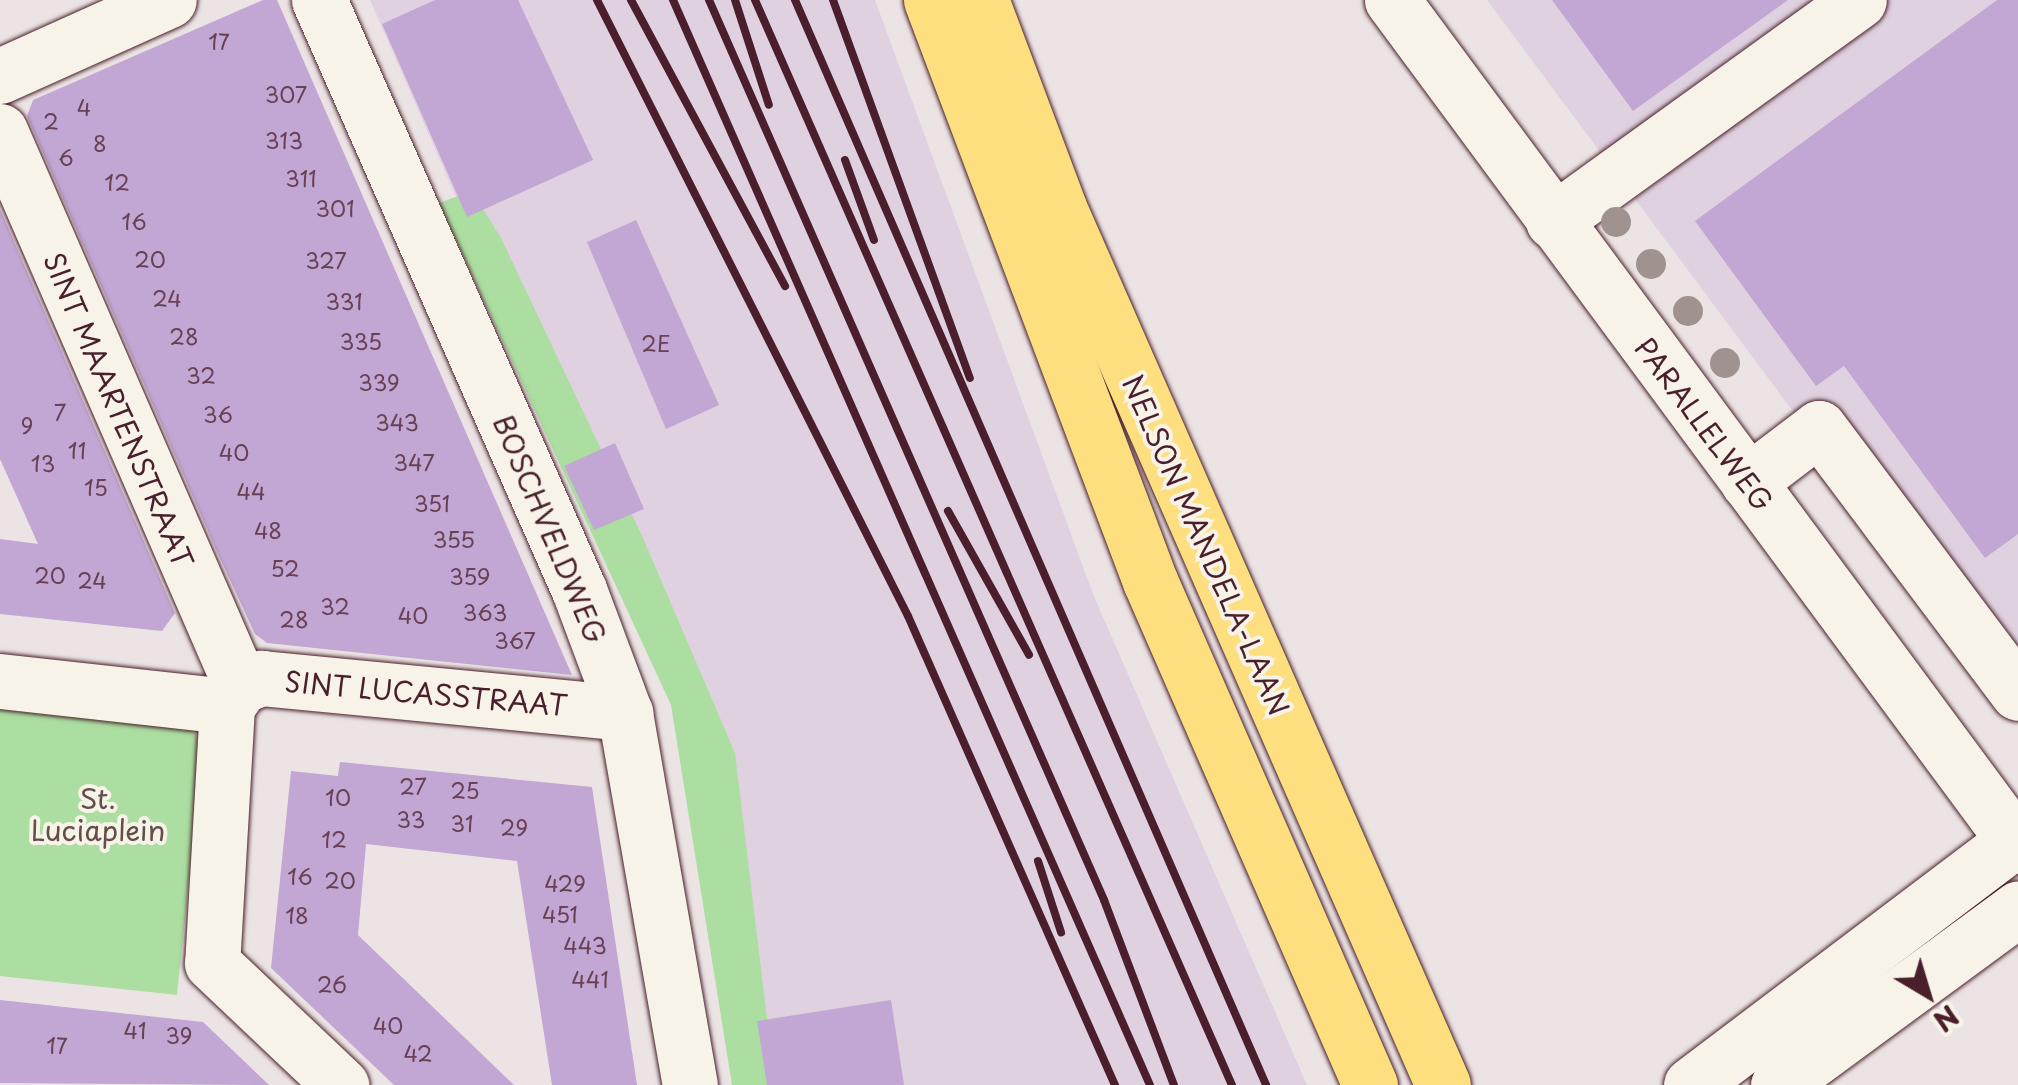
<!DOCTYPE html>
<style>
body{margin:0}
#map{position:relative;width:2018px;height:1085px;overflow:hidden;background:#ece4e4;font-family:"Playpen Sans",sans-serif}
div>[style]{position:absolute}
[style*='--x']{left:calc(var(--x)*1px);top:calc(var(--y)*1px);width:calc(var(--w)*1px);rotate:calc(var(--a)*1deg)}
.built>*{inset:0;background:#dfd1df}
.green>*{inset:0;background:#abdea0}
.building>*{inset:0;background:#c2a6d3}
.roads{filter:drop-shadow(0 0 2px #4a1f2b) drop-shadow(0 0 2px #4a1f2b)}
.minor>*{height:55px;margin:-27.5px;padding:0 27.5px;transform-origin:27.5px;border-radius:27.5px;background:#f7f3e8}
.major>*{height:55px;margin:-27.5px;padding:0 27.5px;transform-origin:27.5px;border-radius:27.5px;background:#fedf80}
.rail>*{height:8px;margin:-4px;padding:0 4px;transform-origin:4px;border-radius:4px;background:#4a1f2b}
.trees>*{width:30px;height:30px;margin:-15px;border-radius:50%;background:#a0928e}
span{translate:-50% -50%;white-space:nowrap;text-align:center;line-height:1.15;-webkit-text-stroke:8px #f7f3e8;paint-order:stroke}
.number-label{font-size:22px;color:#684155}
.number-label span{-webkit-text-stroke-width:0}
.street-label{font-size:28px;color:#4a1f2b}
.park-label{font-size:28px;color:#624f48}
.north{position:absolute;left:1878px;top:945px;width:100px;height:100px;-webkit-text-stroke:8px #f7f3e8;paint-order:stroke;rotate:142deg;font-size:28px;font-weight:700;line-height:40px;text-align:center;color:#4a1f2b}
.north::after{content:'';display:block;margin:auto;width:35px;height:45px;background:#4a1f2b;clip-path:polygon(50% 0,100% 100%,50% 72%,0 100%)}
</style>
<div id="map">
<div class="built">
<i style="clip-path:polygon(370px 0,875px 0,1093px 594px,1307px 1085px,743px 1085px,700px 785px,644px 627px)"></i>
<i style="clip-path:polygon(1487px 0,2018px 0,2018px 714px)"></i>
</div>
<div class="green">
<i style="clip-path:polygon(472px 191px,501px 238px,643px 538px,735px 753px,775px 1085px,732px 1085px,671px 705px,439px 203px)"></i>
<i style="clip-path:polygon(0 703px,192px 729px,203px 744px,177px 995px,0 976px)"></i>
</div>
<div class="building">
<i style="clip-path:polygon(263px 0,277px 0,572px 675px,267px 643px,255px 634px,218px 554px,27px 116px,33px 100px)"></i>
<i style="clip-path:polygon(435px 0,518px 0,593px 160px,467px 217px,382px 24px)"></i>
<i style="clip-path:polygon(1552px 0,1788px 0,1633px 111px)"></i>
<i style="clip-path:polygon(1997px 0,2018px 0,2018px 534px,1985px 558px,1844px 366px,1816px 386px,1695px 221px)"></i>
<i style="clip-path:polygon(0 209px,175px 613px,162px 631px,0 614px,0 539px,38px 544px,0 459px)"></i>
<i style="clip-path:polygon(636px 220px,719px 405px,666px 429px,587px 242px)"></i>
<i style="clip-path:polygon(615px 443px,644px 509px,594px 530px,564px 466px)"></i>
<i style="clip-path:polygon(340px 762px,592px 787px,637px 1085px,552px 1085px,517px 861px,366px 844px,358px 935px,514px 1085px,394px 1085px,271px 968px,291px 771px,338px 776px)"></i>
<i style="clip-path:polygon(0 1000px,203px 1022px,269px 1085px,0 1083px)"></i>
<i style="clip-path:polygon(891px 1000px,904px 1085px,767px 1085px,757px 1021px)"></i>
</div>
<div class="roads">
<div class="minor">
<i style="--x:319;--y:0;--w:645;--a:66.22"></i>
<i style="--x:579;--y:590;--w:131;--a:69.5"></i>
<i style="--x:625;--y:713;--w:378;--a:80.1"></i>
<i style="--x:1392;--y:0;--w:1052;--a:53.5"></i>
<i style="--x:0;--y:76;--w:185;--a:-24.2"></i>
<i style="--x:0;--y:131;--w:605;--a:66.53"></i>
<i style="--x:1553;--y:221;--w:377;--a:-35.8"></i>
<i style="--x:1748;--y:482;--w:89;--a:-37.3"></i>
<i style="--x:1819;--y:428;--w:331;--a:53.1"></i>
<i style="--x:0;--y:681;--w:228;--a:6.3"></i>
<i style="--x:227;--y:706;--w:24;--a:-55"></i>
<i style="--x:241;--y:686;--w:22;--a:-22"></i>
<i style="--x:261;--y:678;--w:366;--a:5.5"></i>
<i style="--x:227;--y:706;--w:257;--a:93.3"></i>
<i style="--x:212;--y:963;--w:178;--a:43.4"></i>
<i style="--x:1691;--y:1085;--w:405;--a:-37.1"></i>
<i style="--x:1778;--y:1085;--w:298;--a:-36.3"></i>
</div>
<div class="major">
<i style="--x:931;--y:0;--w:621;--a:69.35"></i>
<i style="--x:1150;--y:581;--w:550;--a:66.42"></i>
<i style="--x:981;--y:0;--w:222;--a:69.4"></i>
<i style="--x:1059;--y:208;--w:957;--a:66.35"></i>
</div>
</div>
<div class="rail">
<i style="--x:597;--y:0;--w:690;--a:63.21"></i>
<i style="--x:908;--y:616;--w:513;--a:66.19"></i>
<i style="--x:631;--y:0;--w:325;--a:61.7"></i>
<i style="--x:673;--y:0;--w:1185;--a:66.27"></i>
<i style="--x:709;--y:0;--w:983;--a:66.3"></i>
<i style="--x:1104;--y:900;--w:198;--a:69.3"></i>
<i style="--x:735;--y:0;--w:110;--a:72.1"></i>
<i style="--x:755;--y:0;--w:1185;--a:66.27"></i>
<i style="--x:795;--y:0;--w:1183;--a:66.53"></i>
<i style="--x:833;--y:0;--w:402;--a:70.1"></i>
<i style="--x:845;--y:160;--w:85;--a:70.1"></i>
<i style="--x:948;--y:511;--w:165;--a:60.6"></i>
<i style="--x:1038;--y:861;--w:75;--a:72.1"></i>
</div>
<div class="trees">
<i style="left:1616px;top:222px"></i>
<i style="left:1651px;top:264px"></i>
<i style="left:1688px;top:311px"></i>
<i style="left:1725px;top:363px"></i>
</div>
<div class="number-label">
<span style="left:219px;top:41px">17</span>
<span style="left:286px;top:94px">307</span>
<span style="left:84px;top:107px">4</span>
<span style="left:51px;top:121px">2</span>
<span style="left:284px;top:140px">313</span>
<span style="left:100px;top:143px">8</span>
<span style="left:66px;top:157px">6</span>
<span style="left:301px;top:178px">311</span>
<span style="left:117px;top:182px">12</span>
<span style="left:335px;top:208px">301</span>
<span style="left:134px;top:221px">16</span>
<span style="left:150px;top:259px">20</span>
<span style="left:326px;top:260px">327</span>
<span style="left:167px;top:298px">24</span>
<span style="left:344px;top:301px">331</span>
<span style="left:184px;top:336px">28</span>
<span style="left:361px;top:341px">335</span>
<span style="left:656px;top:343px">2E</span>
<span style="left:201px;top:375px">32</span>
<span style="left:379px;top:382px">339</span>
<span style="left:60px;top:412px">7</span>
<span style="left:218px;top:414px">36</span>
<span style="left:397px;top:422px">343</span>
<span style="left:27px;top:425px">9</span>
<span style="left:77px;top:450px">11</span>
<span style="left:234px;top:452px">40</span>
<span style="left:414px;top:462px">347</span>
<span style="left:43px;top:463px">13</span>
<span style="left:96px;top:487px">15</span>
<span style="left:251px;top:491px">44</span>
<span style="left:432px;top:503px">351</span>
<span style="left:268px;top:530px">48</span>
<span style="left:454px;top:539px">355</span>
<span style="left:285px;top:568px">52</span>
<span style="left:50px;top:575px">20</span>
<span style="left:470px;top:576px">359</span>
<span style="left:92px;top:580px">24</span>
<span style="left:335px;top:606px">32</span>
<span style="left:485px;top:612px">363</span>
<span style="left:413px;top:615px">40</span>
<span style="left:294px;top:619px">28</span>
<span style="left:515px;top:640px">367</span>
<span style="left:413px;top:786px">27</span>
<span style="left:465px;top:790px">25</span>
<span style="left:338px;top:797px">10</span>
<span style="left:411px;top:819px">33</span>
<span style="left:462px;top:823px">31</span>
<span style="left:514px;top:827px">29</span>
<span style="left:334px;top:839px">12</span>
<span style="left:300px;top:876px">16</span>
<span style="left:340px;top:880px">20</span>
<span style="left:565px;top:883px">429</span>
<span style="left:560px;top:914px">451</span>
<span style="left:297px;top:915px">18</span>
<span style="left:585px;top:945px">443</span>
<span style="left:590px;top:979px">441</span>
<span style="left:332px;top:984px">26</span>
<span style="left:388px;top:1025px">40</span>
<span style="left:135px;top:1030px">41</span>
<span style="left:179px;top:1035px">39</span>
<span style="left:57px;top:1045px">17</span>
<span style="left:418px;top:1053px">42</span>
</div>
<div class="street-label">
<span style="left:119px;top:410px;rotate:67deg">SINT MAARTENSTRAAT</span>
<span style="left:1704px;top:424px;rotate:53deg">PARALLELWEG</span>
<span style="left:550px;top:529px;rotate:67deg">BOSCHVELDWEG</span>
<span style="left:1206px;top:545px;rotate:66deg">NELSON MANDELA-LAAN</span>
<span style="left:426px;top:693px;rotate:5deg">SINT LUCASSTRAAT</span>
</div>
<div class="park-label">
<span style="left:98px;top:814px">St.<br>Luciaplein</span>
</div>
<div class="north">N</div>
</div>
